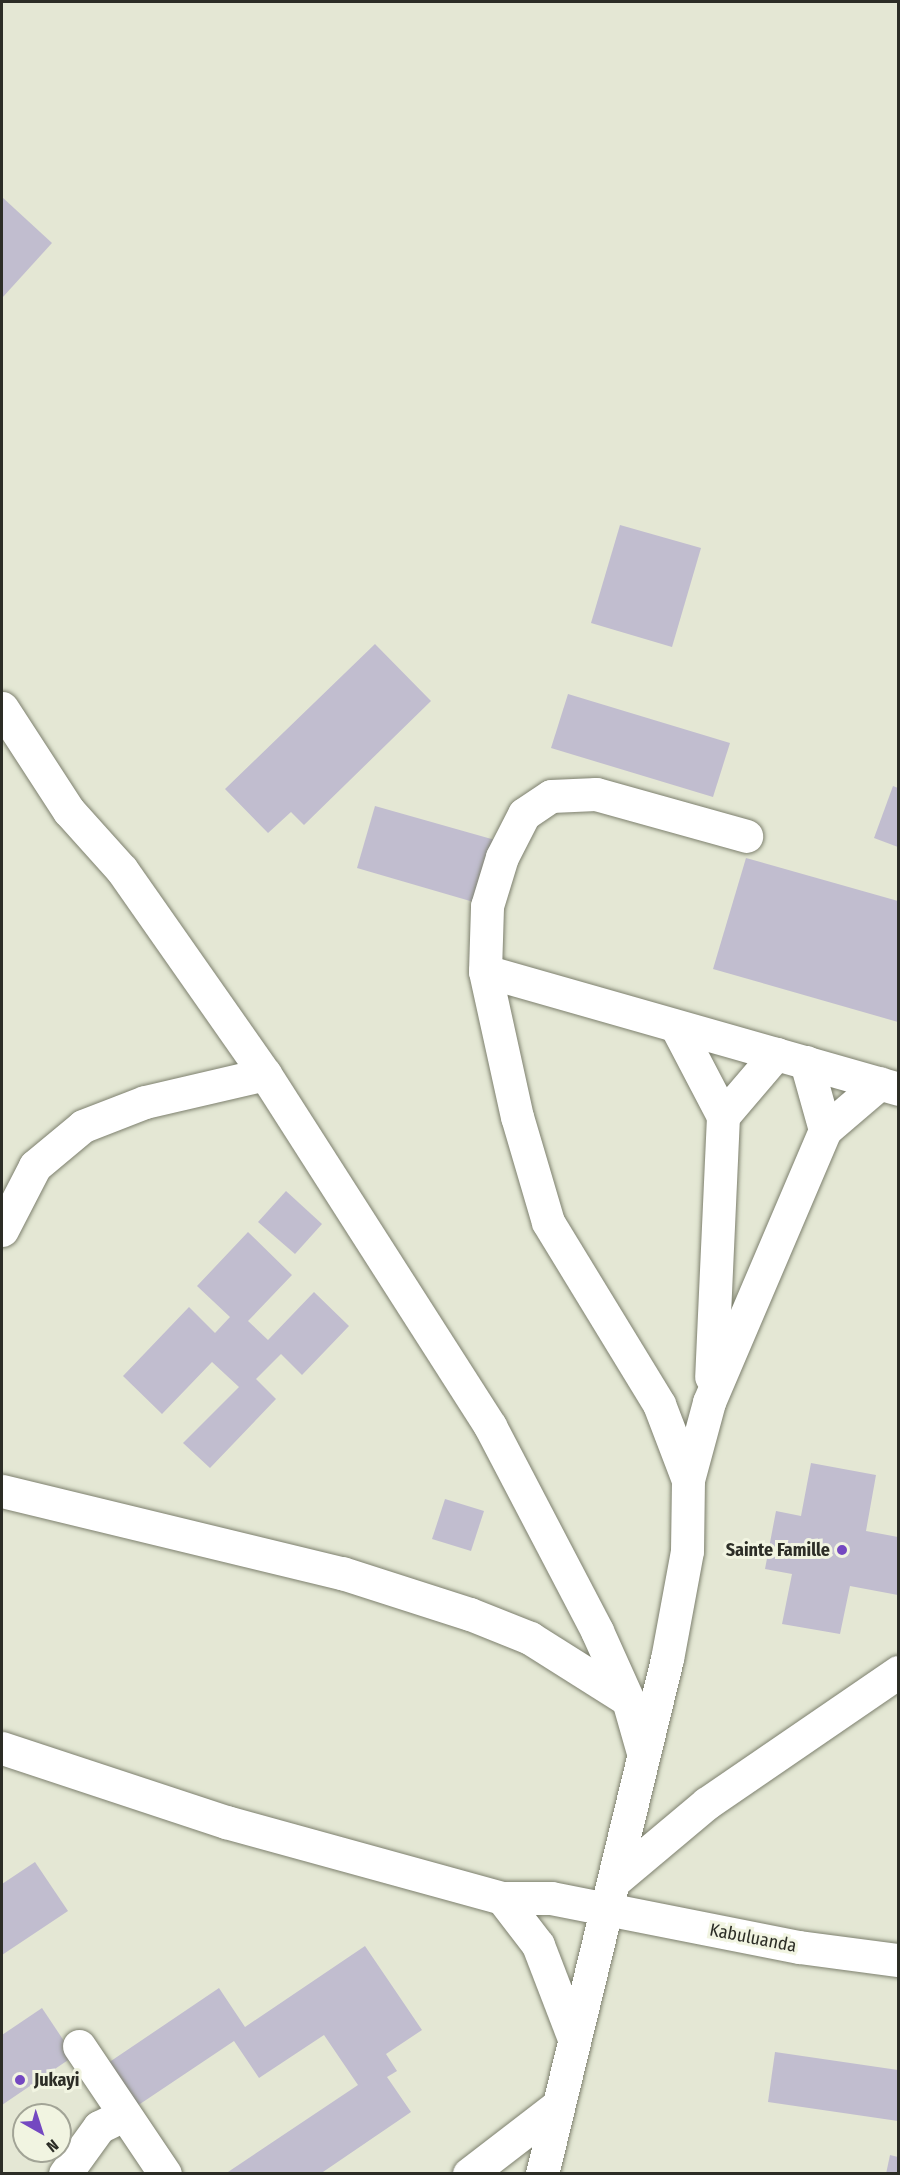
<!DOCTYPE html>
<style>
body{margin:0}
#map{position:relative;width:900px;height:2175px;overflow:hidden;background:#e4e7d4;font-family:"Fira Sans Condensed",sans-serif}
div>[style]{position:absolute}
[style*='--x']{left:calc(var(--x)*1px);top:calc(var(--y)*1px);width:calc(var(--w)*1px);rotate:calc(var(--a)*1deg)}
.building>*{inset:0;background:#c1bdcf}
.roads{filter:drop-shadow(0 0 2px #7d806e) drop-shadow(0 0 2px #7d806e)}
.minor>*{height:33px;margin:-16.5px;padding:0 16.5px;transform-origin:16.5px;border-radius:16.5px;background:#fff}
.dots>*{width:16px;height:16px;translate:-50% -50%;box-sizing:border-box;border:3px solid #f1f4e1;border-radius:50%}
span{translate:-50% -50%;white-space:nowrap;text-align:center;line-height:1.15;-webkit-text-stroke:6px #f1f4e1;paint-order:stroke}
.poi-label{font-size:18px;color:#2c2d26;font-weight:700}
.right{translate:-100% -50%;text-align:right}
.left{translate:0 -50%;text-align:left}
.street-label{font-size:18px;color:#2c2d26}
.frame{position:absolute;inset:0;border:3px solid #2c2d26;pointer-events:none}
.north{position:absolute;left:12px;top:2103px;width:60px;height:60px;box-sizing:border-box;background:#f1f4e1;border:2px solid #a2a496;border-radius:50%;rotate:141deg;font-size:16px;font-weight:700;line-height:24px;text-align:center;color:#2c2d26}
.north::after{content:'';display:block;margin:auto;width:21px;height:27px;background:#7448c1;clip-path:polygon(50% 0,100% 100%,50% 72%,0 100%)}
</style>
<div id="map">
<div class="building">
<i style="clip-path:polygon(2px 197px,52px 243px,2px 298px)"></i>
<i style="clip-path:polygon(620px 525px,701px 548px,672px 647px,591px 623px)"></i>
<i style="clip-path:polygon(375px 644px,431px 701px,304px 825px,291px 812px,268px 833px,225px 789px)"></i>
<i style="clip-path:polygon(568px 694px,730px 743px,713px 797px,551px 748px)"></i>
<i style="clip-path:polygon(893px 786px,898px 788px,898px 847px,874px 838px)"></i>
<i style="clip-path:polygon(375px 806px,495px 840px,477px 903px,357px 868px)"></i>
<i style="clip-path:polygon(746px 858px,898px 901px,898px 1022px,713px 969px)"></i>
<i style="clip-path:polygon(286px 1191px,322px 1224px,295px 1254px,258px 1222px)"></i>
<i style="clip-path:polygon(248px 1232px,292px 1275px,248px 1321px,268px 1340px,314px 1292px,349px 1326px,302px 1375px,281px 1354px,256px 1379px,276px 1399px,210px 1468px,183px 1443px,239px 1387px,212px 1362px,162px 1414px,123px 1376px,189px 1307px,215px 1333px,230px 1317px,197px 1286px)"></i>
<i style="clip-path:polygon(811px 1463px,876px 1475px,866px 1531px,898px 1537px,898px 1595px,850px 1586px,840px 1634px,782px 1624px,792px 1574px,765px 1569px,776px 1511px,801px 1516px)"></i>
<i style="clip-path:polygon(445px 1499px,484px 1511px,471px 1551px,432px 1539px)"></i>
<i style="clip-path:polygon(35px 1862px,68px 1911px,2px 1955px,2px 1884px)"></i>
<i style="clip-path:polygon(365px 1946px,422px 2030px,386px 2054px,397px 2071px,387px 2077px,411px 2112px,320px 2174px,225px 2174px,358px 2085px,324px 2035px,259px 2078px,234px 2041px,137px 2106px,108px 2063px,219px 1988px,245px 2027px)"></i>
<i style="clip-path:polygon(42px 2008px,74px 2056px,2px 2105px,2px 2035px)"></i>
<i style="clip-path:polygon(775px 2052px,898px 2070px,898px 2121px,768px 2102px)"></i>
<i style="clip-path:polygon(890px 2155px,898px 2157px,898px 2174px,886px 2174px)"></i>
</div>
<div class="roads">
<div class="minor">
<i style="--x:2;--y:708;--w:123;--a:57"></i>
<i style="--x:69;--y:811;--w:79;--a:48.1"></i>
<i style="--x:122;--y:870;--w:249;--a:55"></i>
<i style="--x:265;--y:1074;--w:418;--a:57.4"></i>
<i style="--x:490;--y:1426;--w:231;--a:62.4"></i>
<i style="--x:597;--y:1631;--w:76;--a:65.8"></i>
<i style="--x:628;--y:1700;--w:51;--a:74.1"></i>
<i style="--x:485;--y:971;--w:430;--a:15.9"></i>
<i style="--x:677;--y:1028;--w:99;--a:62.4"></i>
<i style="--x:723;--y:1116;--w:261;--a:92.6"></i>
<i style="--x:806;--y:1062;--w:71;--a:74.4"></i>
<i style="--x:723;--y:1116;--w:82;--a:-49.5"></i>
<i style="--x:2;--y:1230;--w:72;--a:-62.7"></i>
<i style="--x:35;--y:1166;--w:62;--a:-39.8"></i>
<i style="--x:83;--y:1126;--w:66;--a:-21.2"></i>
<i style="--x:145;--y:1102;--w:123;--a:-13.1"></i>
<i style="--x:688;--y:1480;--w:81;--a:-74.9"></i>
<i style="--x:709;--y:1402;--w:296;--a:-66.9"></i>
<i style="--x:825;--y:1130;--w:72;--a:-40.5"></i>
<i style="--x:2;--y:1491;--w:350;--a:13.6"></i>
<i style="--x:342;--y:1573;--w:134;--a:17.8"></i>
<i style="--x:470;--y:1614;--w:65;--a:21.8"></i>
<i style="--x:530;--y:1638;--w:116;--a:32.3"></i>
<i style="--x:2;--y:1748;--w:236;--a:18.3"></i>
<i style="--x:226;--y:1822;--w:286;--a:15.4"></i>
<i style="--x:502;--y:1898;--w:49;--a:0"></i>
<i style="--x:551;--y:1898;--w:253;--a:11.2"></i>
<i style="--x:799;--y:1947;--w:100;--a:7.5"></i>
<i style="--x:614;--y:1881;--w:121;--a:-40"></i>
<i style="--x:707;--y:1803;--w:232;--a:-34.4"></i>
<i style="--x:502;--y:1898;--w:59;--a:52.5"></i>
<i style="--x:538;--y:1945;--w:97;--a:69"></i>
<i style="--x:79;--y:2046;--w:154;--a:56.1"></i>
<i style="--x:65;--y:2174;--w:58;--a:-54.1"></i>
<i style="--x:99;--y:2127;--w:28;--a:-26"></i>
<i style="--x:469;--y:2174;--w:110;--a:-37.6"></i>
<i style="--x:542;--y:2174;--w:530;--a:-76.36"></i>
<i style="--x:667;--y:1659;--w:110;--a:-79.5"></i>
<i style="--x:687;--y:1551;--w:71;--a:-89.2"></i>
<i style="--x:688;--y:1480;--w:81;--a:-110.9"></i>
<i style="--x:659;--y:1404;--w:213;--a:-121.4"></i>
<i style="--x:548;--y:1222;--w:109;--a:-106.4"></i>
<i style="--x:517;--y:1117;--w:149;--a:-102.4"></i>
<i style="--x:485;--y:971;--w:65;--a:-88.2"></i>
<i style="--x:487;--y:906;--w:51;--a:-73"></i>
<i style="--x:502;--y:857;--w:48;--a:-62.9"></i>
<i style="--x:524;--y:814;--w:32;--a:-34"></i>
<i style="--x:551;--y:796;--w:45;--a:-2.5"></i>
<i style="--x:596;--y:794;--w:156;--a:15.6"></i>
</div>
</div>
<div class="dots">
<i style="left:842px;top:1550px;background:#7448c1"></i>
<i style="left:20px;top:2080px;background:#7448c1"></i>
</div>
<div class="poi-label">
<span class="right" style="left:830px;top:1550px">Sainte Famille</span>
<span class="left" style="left:34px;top:2080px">Jukayi</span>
</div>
<div class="street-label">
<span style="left:753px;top:1938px;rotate:11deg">Kabuluanda</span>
</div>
<div class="frame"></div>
<div class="north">N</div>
</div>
